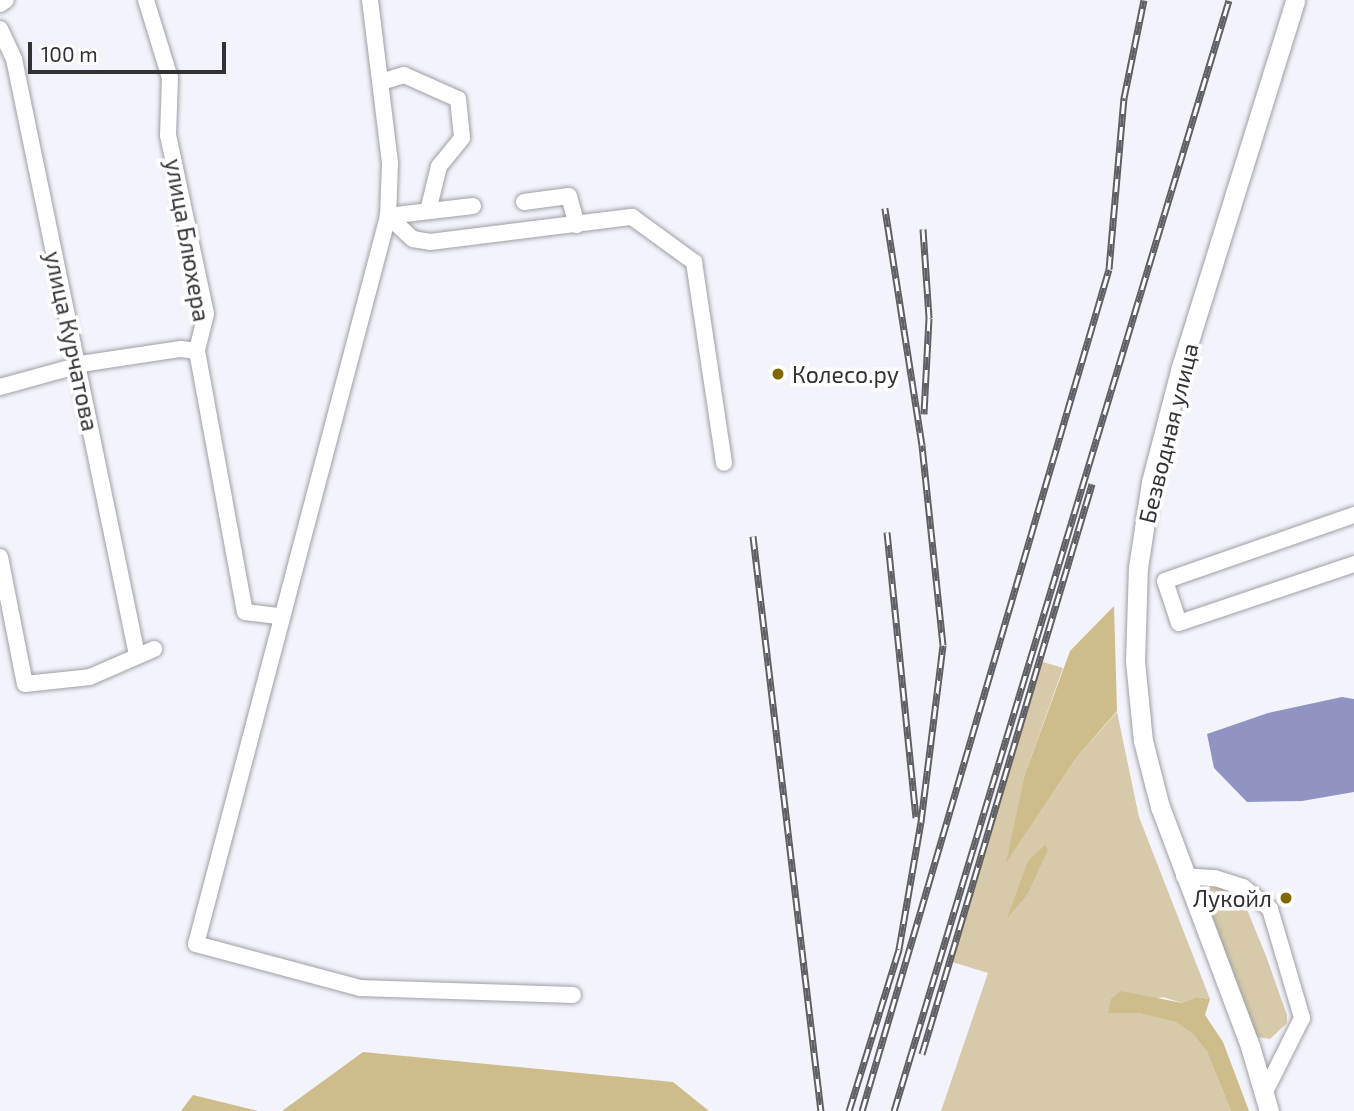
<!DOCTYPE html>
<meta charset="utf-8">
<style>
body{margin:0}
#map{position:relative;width:1354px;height:1111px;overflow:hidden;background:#f3f4fb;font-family:"Exo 2",sans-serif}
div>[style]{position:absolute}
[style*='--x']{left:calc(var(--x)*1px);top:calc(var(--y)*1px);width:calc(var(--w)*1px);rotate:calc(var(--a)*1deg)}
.green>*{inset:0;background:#d6caab}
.forest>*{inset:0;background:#cebc8a}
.water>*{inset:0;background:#8f94c3}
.roads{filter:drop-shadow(0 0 2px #9e9fa5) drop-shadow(0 0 2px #9e9fa5)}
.minor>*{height:16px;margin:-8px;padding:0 8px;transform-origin:8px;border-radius:8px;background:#fff}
.major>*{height:19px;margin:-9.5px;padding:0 9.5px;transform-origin:9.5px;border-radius:9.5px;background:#fff}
.rail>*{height:7px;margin-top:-3.5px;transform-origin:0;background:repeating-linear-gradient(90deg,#fff 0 13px,#606064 0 26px);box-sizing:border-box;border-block:2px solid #606064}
.dots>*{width:19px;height:19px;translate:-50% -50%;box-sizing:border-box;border:4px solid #fff;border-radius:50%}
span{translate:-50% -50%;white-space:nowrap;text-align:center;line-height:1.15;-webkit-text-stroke:7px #fff;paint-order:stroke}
.street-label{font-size:23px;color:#323235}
.poi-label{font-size:23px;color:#323235}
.left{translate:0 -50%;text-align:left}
.right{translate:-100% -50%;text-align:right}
.scale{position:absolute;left:28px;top:42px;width:198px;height:32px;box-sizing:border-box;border:4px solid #323235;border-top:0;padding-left:9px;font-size:21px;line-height:24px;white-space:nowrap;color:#323235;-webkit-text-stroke:5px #fff;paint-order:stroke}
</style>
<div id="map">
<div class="green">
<i style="clip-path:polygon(1040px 661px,1063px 668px,1024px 777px,1007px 861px,1076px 758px,1117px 712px,1139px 817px,1210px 999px,1196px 997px,1182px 1003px,1163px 997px,1108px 1013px,1138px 1013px,1175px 1022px,1193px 1034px,1207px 1052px,1231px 1111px,941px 1111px,988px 973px,949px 961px)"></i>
<i style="clip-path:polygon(1217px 884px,1241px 895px,1266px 956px,1287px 1015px,1287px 1023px,1270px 1039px,1257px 1037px,1199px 896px)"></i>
</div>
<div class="forest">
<i style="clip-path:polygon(1114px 606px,1117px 711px,1076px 758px,1006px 863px,1024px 777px,1070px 651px)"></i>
<i style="clip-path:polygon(1045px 845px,1048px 850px,1027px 895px,1007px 918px,1028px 861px)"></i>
<i style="clip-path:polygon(1121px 991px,1182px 1003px,1196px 997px,1210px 999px,1205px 1015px,1223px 1042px,1249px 1111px,1231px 1111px,1207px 1052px,1193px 1034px,1175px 1022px,1138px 1013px,1108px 1013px,1111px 999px)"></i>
<i style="clip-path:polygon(363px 1052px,673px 1082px,709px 1111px,282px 1111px)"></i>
<i style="clip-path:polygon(193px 1095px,258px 1111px,181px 1111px)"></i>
</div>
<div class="water">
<i style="clip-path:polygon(1342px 697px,1354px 699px,1354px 792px,1302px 801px,1247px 802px,1214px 768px,1207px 734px,1268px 713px)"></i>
</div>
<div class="roads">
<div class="minor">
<i style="--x:146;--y:0;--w:82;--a:72.9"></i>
<i style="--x:170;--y:78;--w:57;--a:92"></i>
<i style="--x:168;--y:135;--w:183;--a:78"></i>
<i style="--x:206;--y:314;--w:38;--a:104"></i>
<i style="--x:197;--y:351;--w:265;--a:79.6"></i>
<i style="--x:245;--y:612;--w:35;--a:7"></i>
<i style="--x:370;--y:0;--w:165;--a:83"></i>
<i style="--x:390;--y:164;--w:52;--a:92.2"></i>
<i style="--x:388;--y:216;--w:753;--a:104.77"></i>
<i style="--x:196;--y:944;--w:170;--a:15"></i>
<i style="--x:360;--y:988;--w:213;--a:1.9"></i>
<i style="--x:0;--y:4;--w:7;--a:-34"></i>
<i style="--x:0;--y:29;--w:33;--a:65"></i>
<i style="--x:14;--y:59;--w:609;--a:78.34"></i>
<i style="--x:381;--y:82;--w:24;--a:-17"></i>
<i style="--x:404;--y:75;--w:59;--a:24"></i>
<i style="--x:458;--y:99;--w:39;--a:84"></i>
<i style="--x:462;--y:138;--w:36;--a:129"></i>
<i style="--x:439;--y:166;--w:46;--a:103.7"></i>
<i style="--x:524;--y:202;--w:45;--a:-7.6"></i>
<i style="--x:569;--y:196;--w:30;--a:75"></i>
<i style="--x:473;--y:206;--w:86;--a:173.3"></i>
<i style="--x:388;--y:216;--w:34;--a:43"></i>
<i style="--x:413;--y:239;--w:17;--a:10"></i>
<i style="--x:430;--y:242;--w:204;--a:-7.1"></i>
<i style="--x:632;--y:217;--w:77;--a:36"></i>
<i style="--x:694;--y:262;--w:203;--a:81.5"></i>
<i style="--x:0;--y:387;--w:90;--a:-15.4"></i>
<i style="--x:87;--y:363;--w:95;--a:-8.5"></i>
<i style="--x:181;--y:349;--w:16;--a:7"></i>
<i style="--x:1354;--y:515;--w:200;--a:160.8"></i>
<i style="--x:1165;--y:581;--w:44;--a:71.6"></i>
<i style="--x:1179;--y:623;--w:185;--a:-18.6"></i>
<i style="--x:0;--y:557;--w:129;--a:78.9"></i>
<i style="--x:25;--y:684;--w:65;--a:-6.1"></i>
<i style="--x:90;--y:677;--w:70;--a:-23.6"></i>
<i style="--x:1184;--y:876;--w:31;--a:4"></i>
<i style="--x:1215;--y:878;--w:29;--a:18"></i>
<i style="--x:1243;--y:887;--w:35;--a:39"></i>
<i style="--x:1270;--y:909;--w:114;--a:73.6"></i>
<i style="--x:1302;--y:1018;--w:83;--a:116.6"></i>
</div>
<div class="major">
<i style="--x:1269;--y:1111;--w:68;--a:-106.3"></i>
<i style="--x:1250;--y:1046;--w:255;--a:-110.6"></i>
<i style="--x:1160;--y:807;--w:68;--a:-104.4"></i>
<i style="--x:1143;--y:741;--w:80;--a:-95.7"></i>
<i style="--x:1135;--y:661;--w:93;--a:-88.2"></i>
<i style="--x:1138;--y:568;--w:87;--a:-81.4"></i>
<i style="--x:1151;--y:482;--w:119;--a:-75.4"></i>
<i style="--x:1181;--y:367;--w:384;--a:-72.7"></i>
</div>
</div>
<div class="rail">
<i style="--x:923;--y:229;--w:89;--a:86.1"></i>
<i style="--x:929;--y:318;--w:96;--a:93"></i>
<i style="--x:887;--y:532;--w:287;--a:84.2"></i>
<i style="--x:753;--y:536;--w:579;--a:83.26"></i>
<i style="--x:922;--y:1054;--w:595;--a:-73.39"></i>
<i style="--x:849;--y:1111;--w:170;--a:-72.8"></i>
<i style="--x:899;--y:949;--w:129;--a:-80.2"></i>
<i style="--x:921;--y:822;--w:178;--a:-82.9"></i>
<i style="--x:943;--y:645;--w:201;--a:-96"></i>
<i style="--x:922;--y:445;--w:240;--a:-98.9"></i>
<i style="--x:862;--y:1111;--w:877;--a:-73.65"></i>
<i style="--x:1109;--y:269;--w:172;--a:-85"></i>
<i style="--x:1124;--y:98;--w:100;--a:-78.5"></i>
<i style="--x:894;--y:1111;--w:1160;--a:-73.22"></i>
</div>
<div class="dots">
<i style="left:778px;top:374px;background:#826700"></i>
<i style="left:1286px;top:898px;background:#826700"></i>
</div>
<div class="street-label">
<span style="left:188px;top:240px;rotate:80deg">улица Блюхера</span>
<span style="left:72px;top:341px;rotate:78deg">улица Курчатова</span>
<span style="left:1168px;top:433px;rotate:-76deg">Безводная улица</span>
</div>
<div class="poi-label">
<span class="left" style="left:792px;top:374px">Колесо.ру</span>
<span class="right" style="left:1272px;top:898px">Лукойл</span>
</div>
<div class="scale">100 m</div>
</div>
